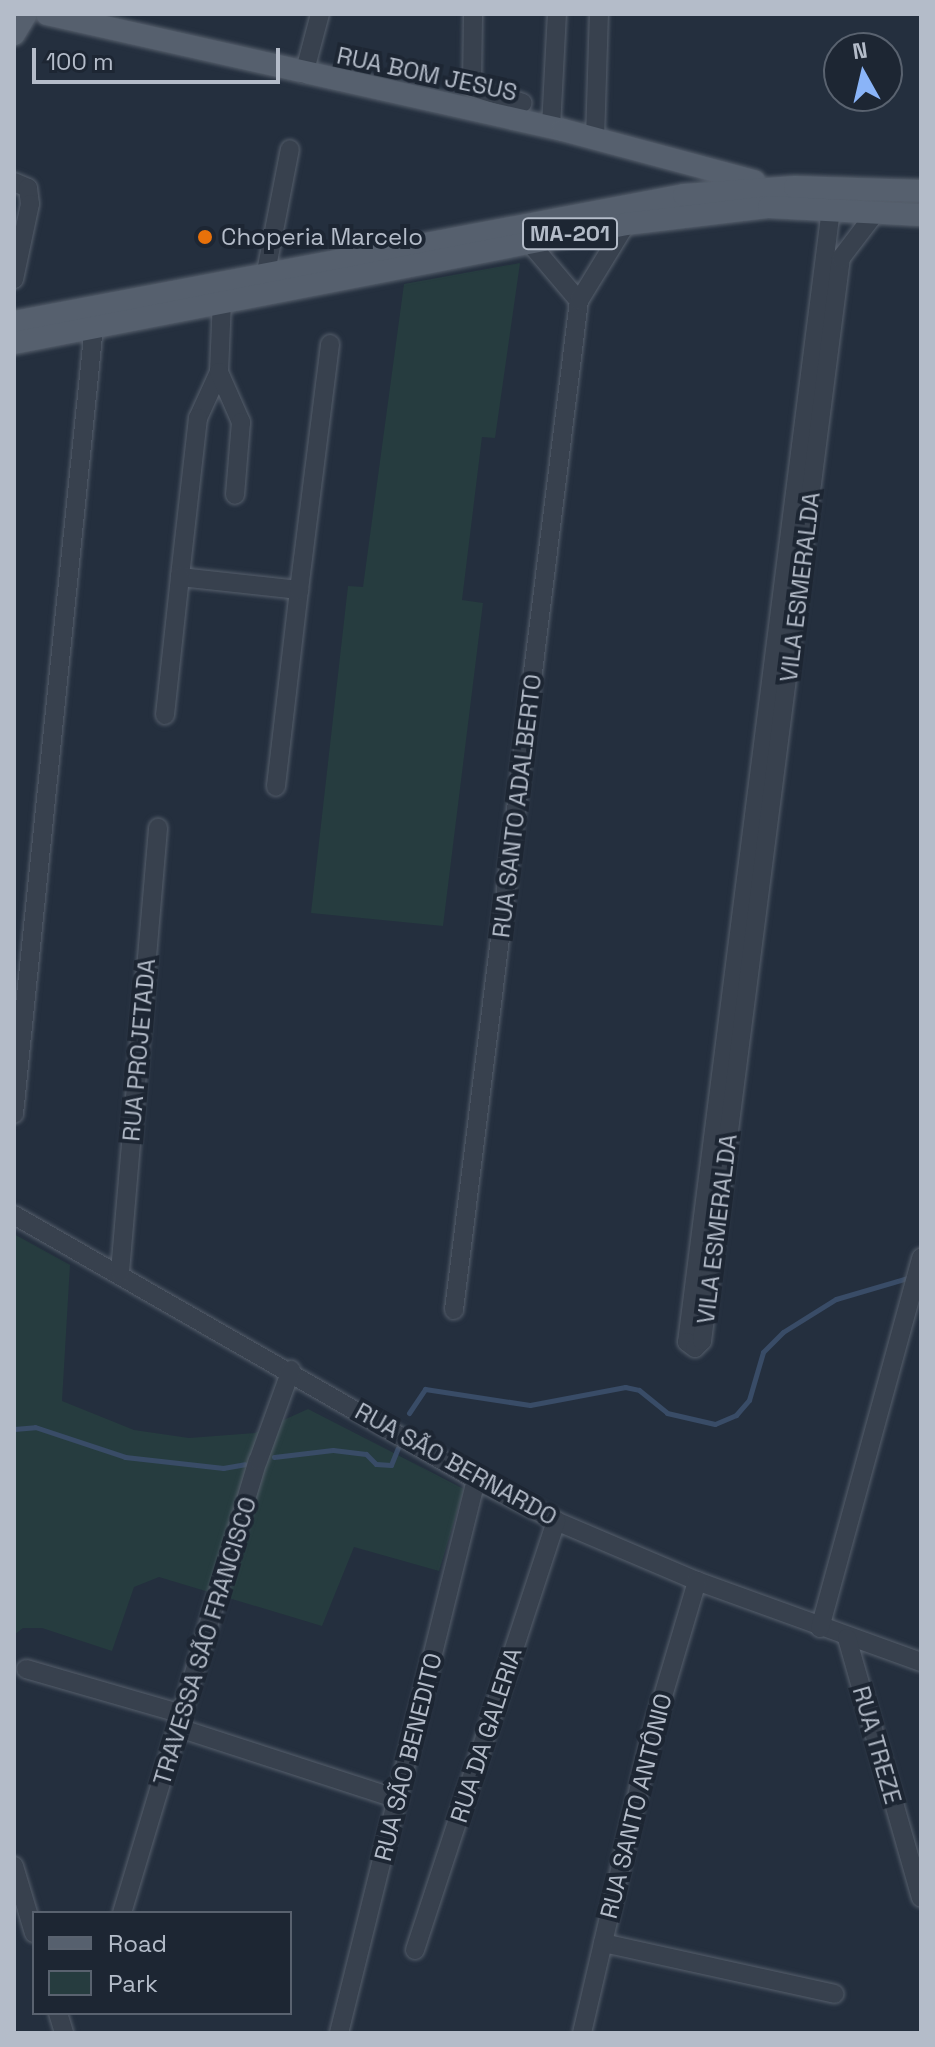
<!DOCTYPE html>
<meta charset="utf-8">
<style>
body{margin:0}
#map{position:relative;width:935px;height:2047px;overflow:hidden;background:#242f3e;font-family:"Space Grotesk",sans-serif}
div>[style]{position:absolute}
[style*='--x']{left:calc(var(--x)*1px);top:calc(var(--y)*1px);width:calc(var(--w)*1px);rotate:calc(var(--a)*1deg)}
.green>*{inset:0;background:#263c3f}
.stream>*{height:5px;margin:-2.5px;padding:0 2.5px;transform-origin:2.5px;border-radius:2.5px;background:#394c67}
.roads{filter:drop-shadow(0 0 2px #565f6c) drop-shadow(0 0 2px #565f6c)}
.minor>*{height:18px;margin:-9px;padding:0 9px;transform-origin:9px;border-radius:9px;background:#38414e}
.major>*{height:22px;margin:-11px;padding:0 11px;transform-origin:11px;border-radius:11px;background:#56606e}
.dots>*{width:22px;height:22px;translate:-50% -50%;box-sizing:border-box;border:4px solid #1d2633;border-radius:50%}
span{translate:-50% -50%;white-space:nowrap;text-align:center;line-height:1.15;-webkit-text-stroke:8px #1d2633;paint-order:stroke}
.shield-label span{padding:2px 6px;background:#1d2633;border:2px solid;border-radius:6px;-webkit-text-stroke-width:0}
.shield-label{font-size:22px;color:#b4bcc9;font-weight:700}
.street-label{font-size:24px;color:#b4bcc9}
.poi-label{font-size:24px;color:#b4bcc9}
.left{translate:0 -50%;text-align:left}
.frame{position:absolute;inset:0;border:16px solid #b4bcc9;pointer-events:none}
.legend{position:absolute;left:32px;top:1911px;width:260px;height:104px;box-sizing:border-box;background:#1d2633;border:2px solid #59626f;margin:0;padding:10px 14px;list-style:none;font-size:24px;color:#b4bcc9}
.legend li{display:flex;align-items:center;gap:16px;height:40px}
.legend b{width:40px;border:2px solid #59626f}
.north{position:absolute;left:823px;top:32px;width:80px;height:80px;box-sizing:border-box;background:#1d2633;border:2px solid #59626f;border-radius:50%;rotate:352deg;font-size:22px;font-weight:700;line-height:32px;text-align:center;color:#b4bcc9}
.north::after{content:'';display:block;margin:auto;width:28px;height:36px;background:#8ab4f8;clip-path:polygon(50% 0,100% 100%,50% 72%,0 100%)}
.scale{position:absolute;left:32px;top:48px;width:248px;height:36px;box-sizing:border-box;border:4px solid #b4bcc9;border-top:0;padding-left:10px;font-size:24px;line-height:28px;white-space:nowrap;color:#b4bcc9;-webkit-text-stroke:6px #1d2633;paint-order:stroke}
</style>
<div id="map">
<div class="green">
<i style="clip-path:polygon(520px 263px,495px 438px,482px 437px,462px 600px,483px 603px,443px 926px,311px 913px,348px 586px,363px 587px,404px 284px)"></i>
<i style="clip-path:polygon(14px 1234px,70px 1265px,62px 1401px,134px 1430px,189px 1438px,255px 1433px,308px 1409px,464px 1489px,439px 1571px,354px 1547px,322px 1626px,159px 1577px,134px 1587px,112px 1651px,42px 1628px,23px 1628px,14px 1635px)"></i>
</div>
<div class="stream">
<i style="--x:409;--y:1413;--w:29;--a:-56"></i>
<i style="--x:425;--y:1389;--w:106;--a:8.7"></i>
<i style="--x:530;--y:1405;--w:97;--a:-10.7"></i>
<i style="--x:625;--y:1387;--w:14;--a:12"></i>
<i style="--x:639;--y:1390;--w:36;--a:39"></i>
<i style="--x:667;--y:1413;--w:49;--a:12.9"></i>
<i style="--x:715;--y:1424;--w:23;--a:-23"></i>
<i style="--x:736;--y:1415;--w:20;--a:-49"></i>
<i style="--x:749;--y:1400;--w:50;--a:-73.7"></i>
<i style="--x:763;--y:1352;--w:28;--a:-45"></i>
<i style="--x:783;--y:1332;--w:62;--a:-31.9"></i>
<i style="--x:836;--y:1299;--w:75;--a:-16.3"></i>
<i style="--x:14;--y:1429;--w:21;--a:-5"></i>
<i style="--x:35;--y:1427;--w:95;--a:18.4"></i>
<i style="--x:125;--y:1457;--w:99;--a:6.4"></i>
<i style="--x:223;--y:1468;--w:22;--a:-10"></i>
<i style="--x:274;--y:1457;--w:59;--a:-6.8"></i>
<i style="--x:333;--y:1450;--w:33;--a:7"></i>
<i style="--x:366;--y:1454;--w:14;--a:45"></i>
<i style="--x:376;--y:1464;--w:15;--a:4"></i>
<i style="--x:391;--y:1465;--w:18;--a:-68"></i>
</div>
<div class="roads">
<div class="minor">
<i style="--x:473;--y:14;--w:73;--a:90.8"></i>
<i style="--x:472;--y:87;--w:53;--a:17.4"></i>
<i style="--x:304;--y:74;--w:62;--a:-75.1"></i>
<i style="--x:551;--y:127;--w:113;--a:-87"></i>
<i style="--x:595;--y:139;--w:125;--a:-88.2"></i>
<i style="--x:14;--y:182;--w:15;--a:23"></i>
<i style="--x:28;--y:188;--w:16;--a:83"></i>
<i style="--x:30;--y:204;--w:77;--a:102"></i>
<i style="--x:831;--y:209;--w:1142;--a:97.24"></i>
<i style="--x:687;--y:1342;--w:10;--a:37"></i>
<i style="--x:695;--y:1348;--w:10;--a:-45"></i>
<i style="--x:702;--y:1341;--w:1092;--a:-82.69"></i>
<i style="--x:841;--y:258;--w:58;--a:-52.7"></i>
<i style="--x:529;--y:242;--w:77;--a:49.7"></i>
<i style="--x:266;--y:272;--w:125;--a:-79"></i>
<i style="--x:222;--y:300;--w:72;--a:92.4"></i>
<i style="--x:219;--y:372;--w:51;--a:114.5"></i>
<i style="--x:198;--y:418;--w:160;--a:96.5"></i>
<i style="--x:180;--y:577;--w:120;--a:6.2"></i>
<i style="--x:299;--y:590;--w:198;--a:96.7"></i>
<i style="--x:219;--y:372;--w:55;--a:66.3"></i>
<i style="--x:241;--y:422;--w:73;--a:94.7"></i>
<i style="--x:299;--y:590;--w:248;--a:-82.8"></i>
<i style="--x:165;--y:715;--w:139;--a:-83.8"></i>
<i style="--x:14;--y:1114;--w:792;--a:-84.2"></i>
<i style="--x:14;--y:1215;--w:533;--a:29.84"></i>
<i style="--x:476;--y:1480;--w:90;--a:27.1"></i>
<i style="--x:556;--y:1521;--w:153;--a:23.1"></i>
<i style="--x:697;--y:1581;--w:238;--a:19.9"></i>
<i style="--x:120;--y:1272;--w:446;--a:-85.1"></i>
<i style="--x:454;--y:1310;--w:1017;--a:-82.94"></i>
<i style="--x:579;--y:301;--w:90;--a:-58.6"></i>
<i style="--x:820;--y:1628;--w:384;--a:-74.7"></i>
<i style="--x:847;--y:1638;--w:270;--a:74.1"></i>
<i style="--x:26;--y:1669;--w:162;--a:16.1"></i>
<i style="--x:179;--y:1728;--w:230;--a:18"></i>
<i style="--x:14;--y:1866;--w:70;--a:73.4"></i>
<i style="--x:122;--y:1913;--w:472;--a:-73.3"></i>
<i style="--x:258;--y:1461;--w:97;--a:-70.1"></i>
<i style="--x:603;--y:1943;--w:237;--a:12.4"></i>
<i style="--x:415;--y:1950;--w:452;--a:-71.8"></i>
<i style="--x:58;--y:2013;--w:21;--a:73"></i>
<i style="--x:339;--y:2033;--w:570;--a:-76.09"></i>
<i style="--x:582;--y:2033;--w:301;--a:-76.9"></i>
<i style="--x:650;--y:1740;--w:166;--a:-73.5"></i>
</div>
<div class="major">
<i style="--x:47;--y:14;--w:529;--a:12.67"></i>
<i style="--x:563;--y:130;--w:198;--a:15"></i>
<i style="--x:14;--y:34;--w:23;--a:-59"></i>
<i style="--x:14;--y:322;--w:682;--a:-10.73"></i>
<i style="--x:684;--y:195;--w:111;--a:-4.1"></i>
<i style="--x:795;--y:187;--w:126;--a:1.8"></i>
<i style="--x:14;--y:343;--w:623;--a:-11"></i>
<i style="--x:626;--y:224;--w:144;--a:-6.8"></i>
<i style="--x:769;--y:207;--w:152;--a:3"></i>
</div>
</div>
<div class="dots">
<i style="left:205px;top:237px;background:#e8710a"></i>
</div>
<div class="shield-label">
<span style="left:570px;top:234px">MA-201</span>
</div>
<div class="street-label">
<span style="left:427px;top:74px;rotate:12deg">RUA BOM JESUS</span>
<span style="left:800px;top:587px;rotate:-83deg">VILA ESMERALDA</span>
<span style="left:517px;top:806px;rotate:-83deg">RUA SANTO ADALBERTO</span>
<span style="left:139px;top:1050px;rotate:-85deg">RUA PROJETADA</span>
<span style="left:717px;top:1229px;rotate:-83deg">VILA ESMERALDA</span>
<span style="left:456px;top:1464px;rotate:29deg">RUA SÃO BERNARDO</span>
<span style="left:205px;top:1641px;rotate:-73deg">TRAVESSA SÃO FRANCISCO</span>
<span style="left:486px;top:1735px;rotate:-72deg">RUA DA GALERIA</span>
<span style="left:877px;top:1745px;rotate:74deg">RUA TREZE</span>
<span style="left:408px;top:1757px;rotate:-76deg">RUA SÃO BENEDITO</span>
<span style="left:636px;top:1806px;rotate:-76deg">RUA SANTO ANTÔNIO</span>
</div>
<div class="poi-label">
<span class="left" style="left:221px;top:237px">Choperia Marcelo</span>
</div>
<div class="frame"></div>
<ul class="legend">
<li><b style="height:10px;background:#56606e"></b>Road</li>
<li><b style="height:22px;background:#263c3f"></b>Park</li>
</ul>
<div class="north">N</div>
<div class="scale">100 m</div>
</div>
